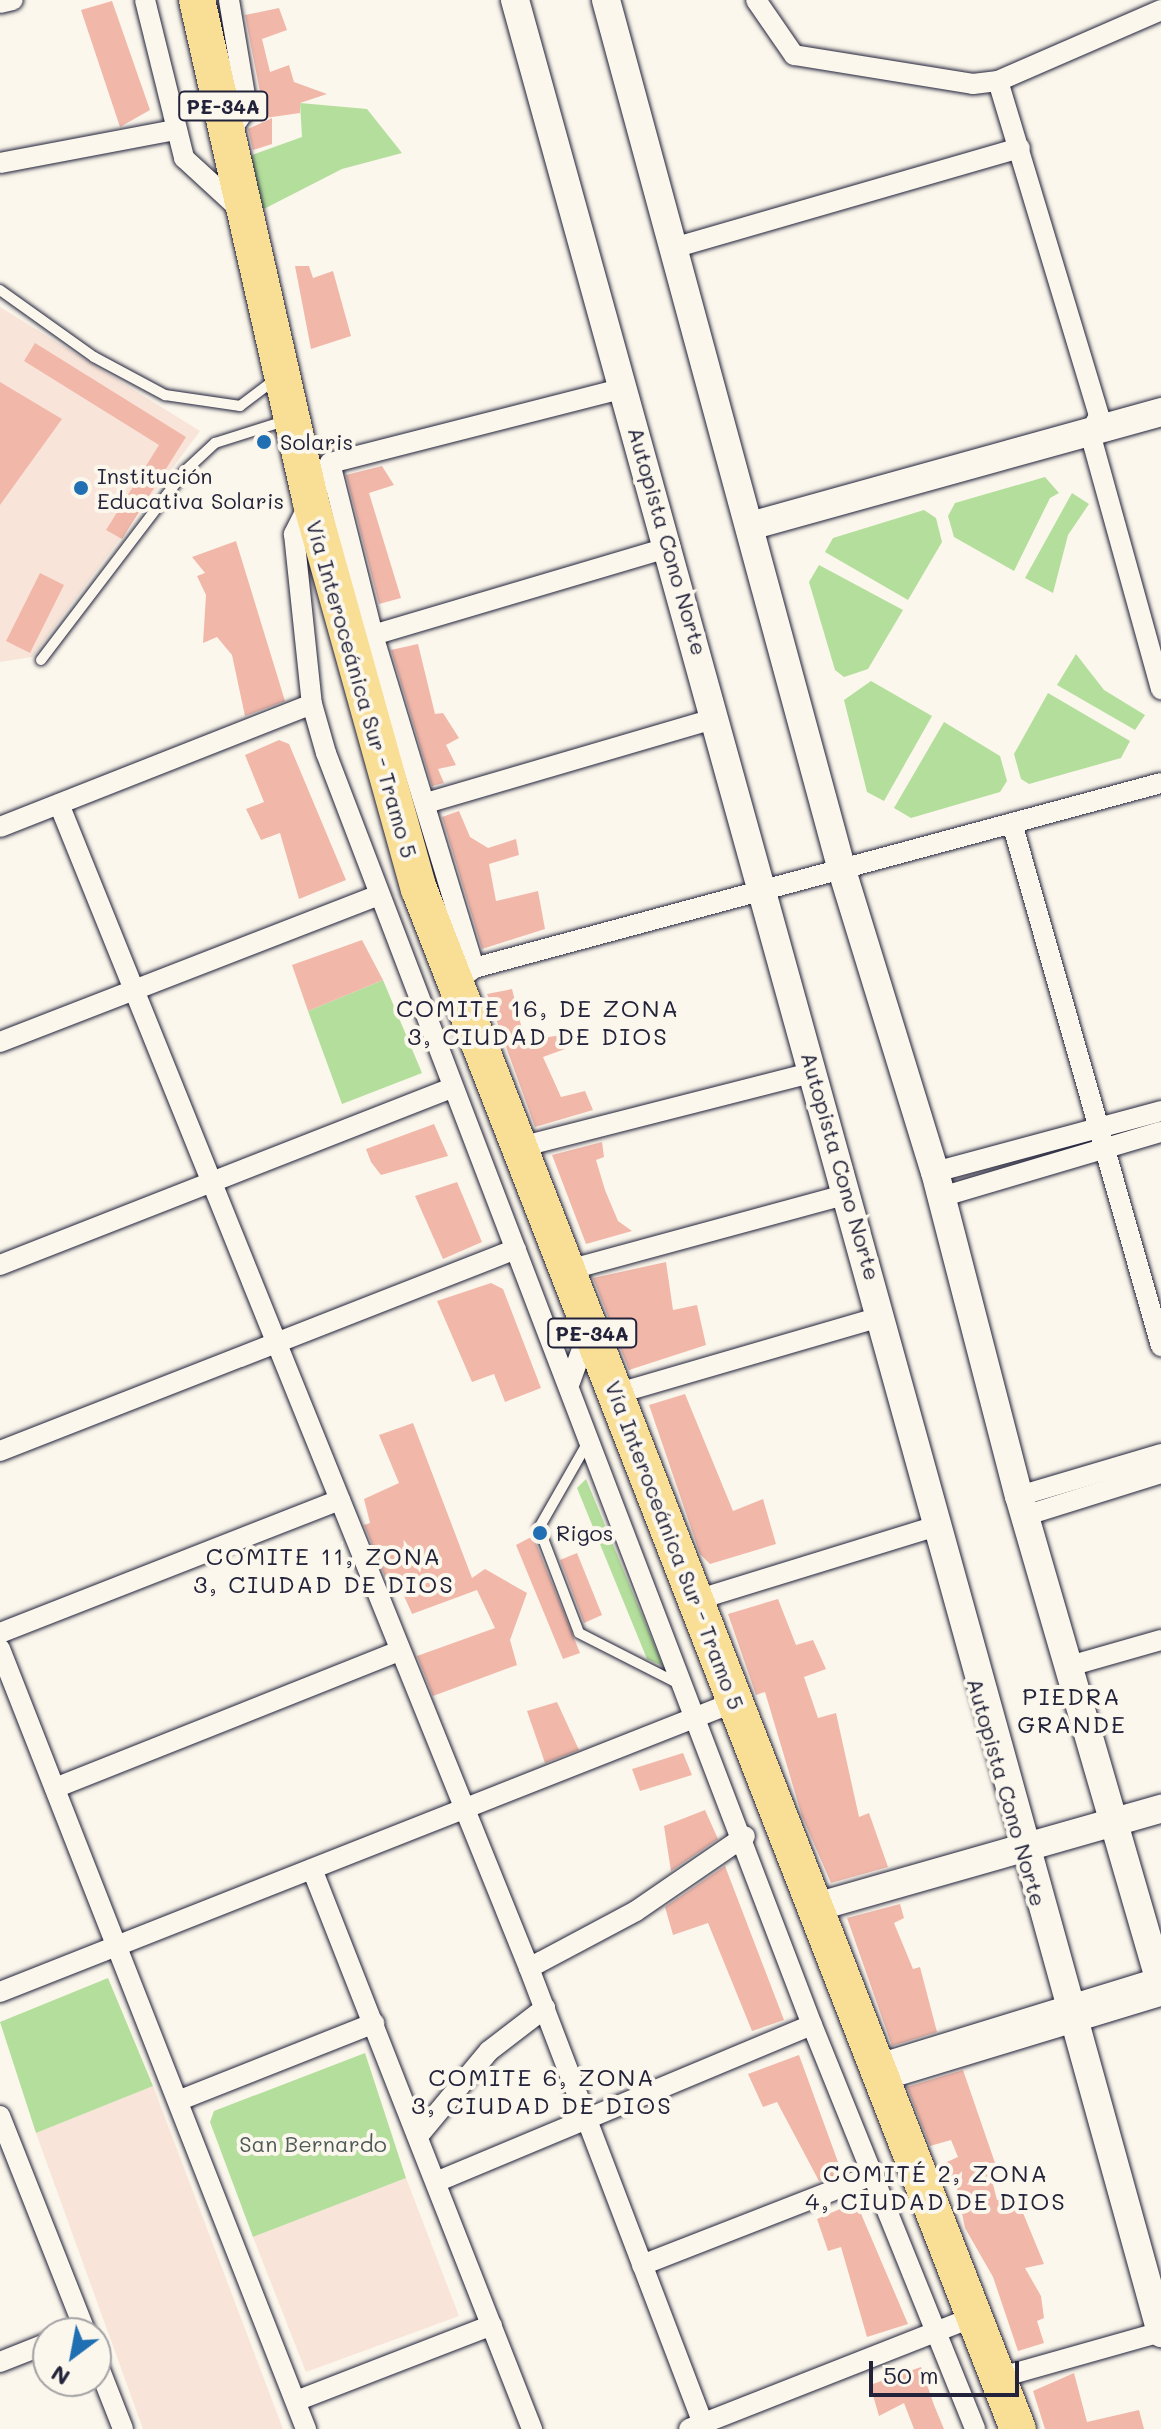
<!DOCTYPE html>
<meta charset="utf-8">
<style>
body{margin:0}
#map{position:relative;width:1161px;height:2429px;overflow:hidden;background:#fbf7ec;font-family:Mali,sans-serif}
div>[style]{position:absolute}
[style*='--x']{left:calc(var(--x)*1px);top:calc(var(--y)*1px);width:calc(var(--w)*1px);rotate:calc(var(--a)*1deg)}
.built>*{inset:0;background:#f8e4d8}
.green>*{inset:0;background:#b4de9c}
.building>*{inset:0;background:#f1b8aa}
.roads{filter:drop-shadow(0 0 2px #22223b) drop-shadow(0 0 2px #22223b)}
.lane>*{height:10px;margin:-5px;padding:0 5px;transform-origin:5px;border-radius:5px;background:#fbf7ec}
.street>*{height:20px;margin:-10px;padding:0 10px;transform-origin:10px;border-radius:10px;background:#fbf7ec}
.secondary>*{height:28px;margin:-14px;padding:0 14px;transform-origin:14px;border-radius:14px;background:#fbf7ec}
.highway>*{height:36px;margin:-18px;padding:0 18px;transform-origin:18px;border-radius:18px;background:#f9df96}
.dots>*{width:22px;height:22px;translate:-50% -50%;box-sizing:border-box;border:4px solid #fbf7ec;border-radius:50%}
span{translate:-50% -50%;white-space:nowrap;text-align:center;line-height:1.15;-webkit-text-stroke:8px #fbf7ec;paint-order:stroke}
.shield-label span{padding:2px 6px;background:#fbf7ec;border:2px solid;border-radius:6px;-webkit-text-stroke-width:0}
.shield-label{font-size:20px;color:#22223b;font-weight:700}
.poi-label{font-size:22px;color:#22223b}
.left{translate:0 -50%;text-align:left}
.street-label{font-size:22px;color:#22223b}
.park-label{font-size:22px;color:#4e5a58}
.neighbourhood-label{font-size:24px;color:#22223b;letter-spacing:2px}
.north{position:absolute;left:32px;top:2317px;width:80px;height:80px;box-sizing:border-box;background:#fbf7ec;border:2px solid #a4a2a5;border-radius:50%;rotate:212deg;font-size:22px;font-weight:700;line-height:32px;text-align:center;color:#22223b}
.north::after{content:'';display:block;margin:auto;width:28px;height:36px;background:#1f6fb2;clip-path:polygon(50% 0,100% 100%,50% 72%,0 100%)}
.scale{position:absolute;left:869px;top:2361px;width:150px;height:36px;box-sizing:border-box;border:4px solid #22223b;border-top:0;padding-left:10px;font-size:24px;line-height:28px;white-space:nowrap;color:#22223b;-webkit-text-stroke:6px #fbf7ec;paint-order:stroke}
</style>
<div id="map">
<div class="built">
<i style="clip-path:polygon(0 307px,200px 431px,32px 657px,0 662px)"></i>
<i style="clip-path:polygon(153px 2086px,283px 2429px,143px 2429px,36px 2133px)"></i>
<i style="clip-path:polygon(406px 2178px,459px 2316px,306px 2372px,253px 2237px)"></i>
</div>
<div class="green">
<i style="clip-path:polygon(300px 103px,367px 109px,402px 153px,342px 169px,256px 213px,249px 156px,302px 137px)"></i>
<i style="clip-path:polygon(1045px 477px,1059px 493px,1050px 498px,1014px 571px,954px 537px,948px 516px,955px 503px)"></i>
<i style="clip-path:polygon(1072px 493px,1089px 504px,1068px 535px,1053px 593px,1025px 578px)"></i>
<i style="clip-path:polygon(924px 510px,936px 518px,942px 542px,908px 600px,825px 552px,833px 538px)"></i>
<i style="clip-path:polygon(819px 565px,903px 610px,868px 669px,844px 677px,835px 670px,809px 582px)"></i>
<i style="clip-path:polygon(1076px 654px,1104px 690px,1145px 715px,1135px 730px,1057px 685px)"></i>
<i style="clip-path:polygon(871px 681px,932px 716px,884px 801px,867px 792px,844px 700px)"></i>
<i style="clip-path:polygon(1048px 693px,1130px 741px,1121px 758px,1029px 784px,1021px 779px,1014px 754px)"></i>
<i style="clip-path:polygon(944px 722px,1000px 756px,1007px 781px,1000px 792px,911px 818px,894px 808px)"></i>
<i style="clip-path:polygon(383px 980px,422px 1073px,342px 1104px,308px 1011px)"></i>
<i style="clip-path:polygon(586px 1479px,663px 1666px,647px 1659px,577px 1488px)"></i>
<i style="clip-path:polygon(108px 1978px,153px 2086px,36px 2133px,0 2022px)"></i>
<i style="clip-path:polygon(365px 2053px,406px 2178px,253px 2237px,210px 2122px,214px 2111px)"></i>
</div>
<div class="building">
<i style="clip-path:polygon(112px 1px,150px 110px,120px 127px,81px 10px)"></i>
<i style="clip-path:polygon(279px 8px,287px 30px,262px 39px,270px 72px,289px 65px,294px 82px,327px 94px,300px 103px,300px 113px,265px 118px,245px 15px)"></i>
<i style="clip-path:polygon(272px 118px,272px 144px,253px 150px,248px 129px)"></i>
<i style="clip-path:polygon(295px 266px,309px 266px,313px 278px,333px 271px,351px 336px,311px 349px)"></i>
<i style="clip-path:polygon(35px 343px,186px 437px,122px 539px,106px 530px,159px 445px,24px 361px)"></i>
<i style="clip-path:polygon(0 382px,62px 419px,0 505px)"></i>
<i style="clip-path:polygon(382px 466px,394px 485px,369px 493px,401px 598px,379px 604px,346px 475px)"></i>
<i style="clip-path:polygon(236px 541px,285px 701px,245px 716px,232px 655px,217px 637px,203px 643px,206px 595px,197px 576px,205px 573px,192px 557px)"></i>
<i style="clip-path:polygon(40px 573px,64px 585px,30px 653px,6px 641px)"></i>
<i style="clip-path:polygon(418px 644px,435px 714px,443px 713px,459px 738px,446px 745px,456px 765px,438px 769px,444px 783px,432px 786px,391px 650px)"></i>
<i style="clip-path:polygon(279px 740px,289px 744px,346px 880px,299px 899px,280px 833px,261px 840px,246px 809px,264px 802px,245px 755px)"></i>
<i style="clip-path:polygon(459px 811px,470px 837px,488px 848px,516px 839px,519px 855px,489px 864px,496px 901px,538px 891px,545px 929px,482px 949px,442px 817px)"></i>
<i style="clip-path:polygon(362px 940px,383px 980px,308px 1011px,292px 965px)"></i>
<i style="clip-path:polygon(512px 989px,525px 1041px,561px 1035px,565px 1049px,543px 1057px,561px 1097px,585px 1091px,593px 1110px,535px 1127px,487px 994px)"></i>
<i style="clip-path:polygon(434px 1124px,448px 1156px,381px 1175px,371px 1162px,366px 1149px)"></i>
<i style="clip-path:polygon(602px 1142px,604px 1157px,596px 1160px,605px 1190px,618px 1221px,632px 1231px,586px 1244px,552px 1155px)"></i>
<i style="clip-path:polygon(457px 1182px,482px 1242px,443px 1259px,415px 1196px)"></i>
<i style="clip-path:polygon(666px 1262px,673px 1310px,697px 1305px,706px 1345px,629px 1370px,593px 1278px)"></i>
<i style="clip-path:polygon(491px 1283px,503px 1289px,541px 1388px,505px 1402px,494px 1374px,472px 1382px,437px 1301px)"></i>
<i style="clip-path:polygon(685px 1394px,733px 1511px,763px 1499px,776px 1544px,710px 1564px,700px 1554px,649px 1405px)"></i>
<i style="clip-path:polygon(413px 1423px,472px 1578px,485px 1569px,527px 1593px,510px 1640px,517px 1665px,433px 1696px,417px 1656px,495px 1628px,477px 1590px,412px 1614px,401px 1589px,391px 1591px,364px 1525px,370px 1523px,364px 1499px,399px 1483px,379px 1435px)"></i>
<i style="clip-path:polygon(533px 1536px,580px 1653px,563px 1659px,516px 1545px)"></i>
<i style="clip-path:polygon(577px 1553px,602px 1615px,584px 1623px,560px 1560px)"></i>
<i style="clip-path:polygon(778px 1599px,796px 1645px,813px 1640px,826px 1669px,804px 1677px,818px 1718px,836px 1713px,859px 1817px,869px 1813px,888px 1867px,831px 1883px,802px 1816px,765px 1692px,756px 1695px,728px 1614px)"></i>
<i style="clip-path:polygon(557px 1702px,579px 1750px,545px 1763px,527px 1711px)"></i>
<i style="clip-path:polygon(683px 1753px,692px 1775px,640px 1791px,632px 1769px)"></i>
<i style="clip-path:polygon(705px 1810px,718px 1839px,671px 1871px,664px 1826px)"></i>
<i style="clip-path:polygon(725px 1866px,784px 2020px,752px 2031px,708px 1923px,673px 1935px,665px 1907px)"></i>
<i style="clip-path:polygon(900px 1904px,904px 1918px,894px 1923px,913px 1969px,920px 1967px,937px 2032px,892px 2046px,847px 1918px)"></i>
<i style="clip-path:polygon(799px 2055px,842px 2173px,819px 2181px,777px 2102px,763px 2107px,748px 2074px)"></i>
<i style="clip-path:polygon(963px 2070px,995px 2163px,988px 2165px,997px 2200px,1016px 2196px,1044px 2264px,1025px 2268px,1041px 2296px,1044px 2318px,1037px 2321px,1044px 2343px,1018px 2351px,993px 2277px,965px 2228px,954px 2175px,943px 2179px,938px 2166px,958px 2157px,951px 2140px,930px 2146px,907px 2087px)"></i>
<i style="clip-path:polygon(856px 2202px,908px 2324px,867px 2337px,841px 2247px,828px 2251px,817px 2219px)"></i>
<i style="clip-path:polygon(921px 2367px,934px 2405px,944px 2429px,914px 2429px,904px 2403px,879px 2416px,870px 2385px)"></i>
<i style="clip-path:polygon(1074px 2373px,1087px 2422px,1139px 2410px,1144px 2429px,1045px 2429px,1033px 2391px)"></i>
</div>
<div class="roads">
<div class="lane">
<i style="--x:0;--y:290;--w:115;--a:35.5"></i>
<i style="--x:94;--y:357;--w:81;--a:28.2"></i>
<i style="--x:165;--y:395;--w:76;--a:8.3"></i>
<i style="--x:240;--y:406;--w:41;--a:-37.1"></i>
<i style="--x:41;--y:660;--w:239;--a:-52.7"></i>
<i style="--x:186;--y:470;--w:40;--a:-43"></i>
<i style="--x:215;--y:443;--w:77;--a:-17.5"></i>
<i style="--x:588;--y:1442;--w:99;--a:119.7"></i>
<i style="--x:539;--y:1528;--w:112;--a:69.1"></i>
<i style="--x:579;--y:1633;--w:112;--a:27"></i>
</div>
<div class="street">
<i style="--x:145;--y:0;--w:163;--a:76.1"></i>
<i style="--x:184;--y:158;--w:80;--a:42.5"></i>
<i style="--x:229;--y:0;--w:109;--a:80.5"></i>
<i style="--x:247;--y:107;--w:32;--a:125"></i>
<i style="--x:756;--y:0;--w:67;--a:55.4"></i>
<i style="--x:794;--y:55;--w:181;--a:9.2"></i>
<i style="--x:973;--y:84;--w:25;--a:-7"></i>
<i style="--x:998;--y:81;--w:178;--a:-23.5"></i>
<i style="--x:0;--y:3;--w:13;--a:-13"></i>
<i style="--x:998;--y:81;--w:350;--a:73.2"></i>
<i style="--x:1099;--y:416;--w:19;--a:118"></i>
<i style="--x:1090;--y:433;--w:266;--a:74.5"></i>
<i style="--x:0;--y:163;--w:178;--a:-10.7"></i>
<i style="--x:673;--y:248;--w:361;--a:-16.1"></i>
<i style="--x:330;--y:463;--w:80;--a:116.9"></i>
<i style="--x:294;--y:534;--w:171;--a:84"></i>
<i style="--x:312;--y:704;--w:51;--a:74.1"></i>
<i style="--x:326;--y:753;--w:1362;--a:69.09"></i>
<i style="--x:812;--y:2025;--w:436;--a:68"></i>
<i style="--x:330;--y:463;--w:177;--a:76"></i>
<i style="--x:373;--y:635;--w:348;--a:73.1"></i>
<i style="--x:330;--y:463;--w:304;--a:-14.3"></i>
<i style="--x:373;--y:635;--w:310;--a:-16.5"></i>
<i style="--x:426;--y:803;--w:303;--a:-16.3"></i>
<i style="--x:59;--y:804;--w:1255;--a:68.01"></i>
<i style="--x:529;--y:1968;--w:493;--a:69.1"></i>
<i style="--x:1012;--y:823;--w:544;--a:74.1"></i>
<i style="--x:0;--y:827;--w:335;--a:-21.5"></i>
<i style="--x:455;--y:983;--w:24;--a:-38"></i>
<i style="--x:474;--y:968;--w:711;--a:-15.07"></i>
<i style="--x:0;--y:1042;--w:404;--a:-21.2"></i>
<i style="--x:520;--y:1147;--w:304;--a:-14.3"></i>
<i style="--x:935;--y:1172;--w:234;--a:-15.1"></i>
<i style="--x:941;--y:1197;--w:229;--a:-16.5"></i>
<i style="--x:0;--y:1265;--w:485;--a:-21.4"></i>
<i style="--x:568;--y:1270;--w:290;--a:-15.2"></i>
<i style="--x:570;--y:1382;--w:59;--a:-70"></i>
<i style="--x:615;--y:1394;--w:279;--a:-16.2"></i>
<i style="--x:0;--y:1451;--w:554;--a:-21.38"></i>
<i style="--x:1019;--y:1496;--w:148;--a:-16.5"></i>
<i style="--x:1024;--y:1516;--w:144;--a:-17.4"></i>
<i style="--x:696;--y:1600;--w:248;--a:-17.1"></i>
<i style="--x:0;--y:1633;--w:365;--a:-21.4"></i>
<i style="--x:0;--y:1649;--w:838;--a:68.58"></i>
<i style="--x:1070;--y:1666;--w:95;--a:-15.9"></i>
<i style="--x:55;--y:1788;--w:371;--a:-21.7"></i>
<i style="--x:312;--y:1869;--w:602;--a:68.55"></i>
<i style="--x:529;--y:1968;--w:121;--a:-28"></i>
<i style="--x:636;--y:1911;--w:132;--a:-34.5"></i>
<i style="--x:0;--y:1992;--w:792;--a:-21.55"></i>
<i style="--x:878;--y:2064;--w:296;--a:-17.1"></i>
<i style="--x:884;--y:2080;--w:289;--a:-16.9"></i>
<i style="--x:180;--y:2100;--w:209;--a:-21.6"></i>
<i style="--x:0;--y:2116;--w:233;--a:68.4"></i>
<i style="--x:419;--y:2135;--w:109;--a:-50.2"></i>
<i style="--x:489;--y:2051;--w:71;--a:-37.5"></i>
<i style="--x:436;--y:2182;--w:407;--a:-22.7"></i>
<i style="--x:642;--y:2265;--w:248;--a:-21.3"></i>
<i style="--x:96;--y:2360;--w:74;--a:68.6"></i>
<i style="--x:0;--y:2362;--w:52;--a:-21.6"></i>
<i style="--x:998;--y:2378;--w:169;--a:-15.8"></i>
<i style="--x:296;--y:2401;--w:210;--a:-21.2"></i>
<i style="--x:689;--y:2429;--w:308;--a:-21.5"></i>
</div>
<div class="secondary">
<i style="--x:515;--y:0;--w:2421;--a:74.52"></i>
<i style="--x:606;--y:0;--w:898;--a:74.83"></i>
<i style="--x:841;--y:867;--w:319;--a:72.9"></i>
<i style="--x:935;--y:1172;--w:335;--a:75.5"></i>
<i style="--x:1019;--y:1496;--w:509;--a:73.81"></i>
<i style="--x:750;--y:526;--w:427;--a:-15.5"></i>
<i style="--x:816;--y:1907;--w:359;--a:-15.9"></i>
</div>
<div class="highway">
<i style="--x:197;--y:0;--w:516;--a:77.23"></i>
<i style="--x:311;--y:503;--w:401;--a:74.4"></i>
<i style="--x:419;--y:889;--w:1652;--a:68.75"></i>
</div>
</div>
<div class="dots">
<i style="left:264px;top:442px;background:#1f6fb2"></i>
<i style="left:81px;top:488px;background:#1f6fb2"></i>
<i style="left:540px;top:1533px;background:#1f6fb2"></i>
</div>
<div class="shield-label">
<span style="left:223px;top:106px">PE-34A</span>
<span style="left:592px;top:1333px">PE-34A</span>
</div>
<div class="poi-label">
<span class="left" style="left:280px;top:442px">Solaris</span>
<span class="left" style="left:97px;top:488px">Institución<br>Educativa Solaris</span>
<span class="left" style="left:556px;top:1533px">Rigos</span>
</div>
<div class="street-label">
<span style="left:668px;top:541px;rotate:74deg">Autopista Cono Norte</span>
<span style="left:362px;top:689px;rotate:74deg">Vía Interoceánica Sur - Tramo 5</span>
<span style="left:841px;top:1166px;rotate:74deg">Autopista Cono Norte</span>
<span style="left:675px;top:1545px;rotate:69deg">Vía Interoceánica Sur - Tramo 5</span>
<span style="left:1007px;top:1792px;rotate:74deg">Autopista Cono Norte</span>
</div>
<div class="park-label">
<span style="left:313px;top:2144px">San Bernardo</span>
</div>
<div class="neighbourhood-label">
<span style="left:538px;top:1022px">COMITE 16, DE ZONA<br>3, CIUDAD DE DIOS</span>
<span style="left:324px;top:1570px">COMITE 11, ZONA<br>3, CIUDAD DE DIOS</span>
<span style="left:1072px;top:1710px">PIEDRA<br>GRANDE</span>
<span style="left:542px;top:2091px">COMITE 6, ZONA<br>3, CIUDAD DE DIOS</span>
<span style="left:936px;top:2187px">COMITÉ 2, ZONA<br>4, CIUDAD DE DIOS</span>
</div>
<div class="north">N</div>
<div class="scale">50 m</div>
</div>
